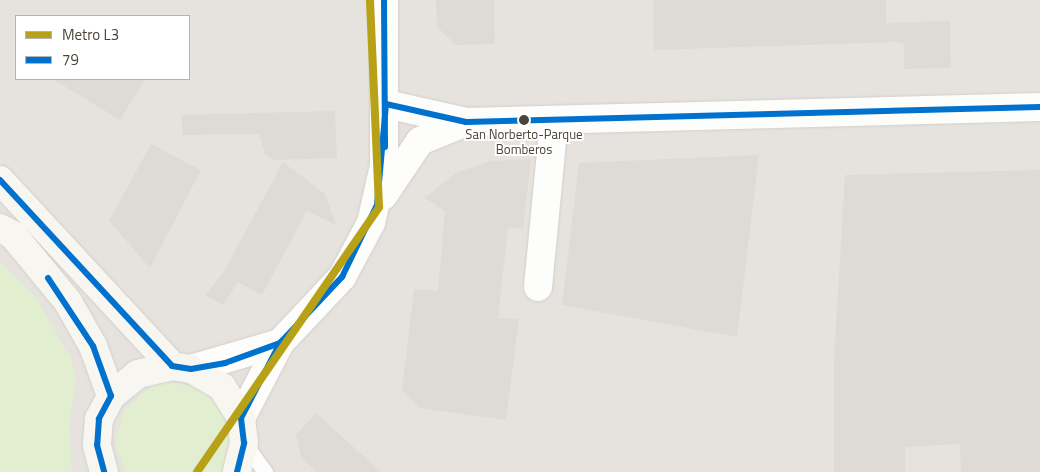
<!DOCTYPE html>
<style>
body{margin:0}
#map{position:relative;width:1040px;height:472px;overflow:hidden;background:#f4f2ee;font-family:"Titillium Web",sans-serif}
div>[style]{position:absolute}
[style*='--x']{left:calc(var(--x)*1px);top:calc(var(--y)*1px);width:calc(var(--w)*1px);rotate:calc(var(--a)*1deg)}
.industrial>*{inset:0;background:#e6e2de}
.green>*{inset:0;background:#e1eecf}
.parking>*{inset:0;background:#e6e3df}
.building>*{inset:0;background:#dedbd6}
.roads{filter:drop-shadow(0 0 1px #d2d0cb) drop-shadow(0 0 1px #d2d0cb)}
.lane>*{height:15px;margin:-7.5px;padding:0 7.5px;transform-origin:7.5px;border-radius:7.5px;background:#fdfdfc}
.street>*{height:28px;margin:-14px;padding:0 14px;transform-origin:14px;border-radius:14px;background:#fdfdfc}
.secondary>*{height:28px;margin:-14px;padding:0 14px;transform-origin:14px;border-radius:14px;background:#f7f6f1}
.bus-1>*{height:6px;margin:-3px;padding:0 3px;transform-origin:3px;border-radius:3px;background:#0072ce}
.metro-1>*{height:8px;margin:-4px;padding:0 4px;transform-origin:4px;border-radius:4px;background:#b7a117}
.dots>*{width:14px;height:14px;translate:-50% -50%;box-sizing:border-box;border:2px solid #fff;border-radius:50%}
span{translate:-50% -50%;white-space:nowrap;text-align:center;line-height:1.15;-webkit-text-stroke:4px #fff;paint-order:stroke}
.bus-label{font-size:13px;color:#4b4439}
.legend{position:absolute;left:15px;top:15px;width:175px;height:65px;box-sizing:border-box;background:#fff;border:1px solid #b7b4b0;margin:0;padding:6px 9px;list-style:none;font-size:15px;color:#4b4439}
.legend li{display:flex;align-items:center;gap:10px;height:25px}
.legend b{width:25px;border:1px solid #b7b4b0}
</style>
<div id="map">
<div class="industrial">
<i style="clip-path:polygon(evenodd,0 0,1040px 0,1040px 472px,0 472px,0 0,16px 16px,189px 16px,189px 79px,16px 79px,16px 16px)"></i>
</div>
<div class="green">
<i style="clip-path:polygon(0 262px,36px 298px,70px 357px,76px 377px,69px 428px,72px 472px,0 472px)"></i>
<i style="clip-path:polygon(167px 382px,201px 388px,215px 398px,231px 429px,223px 472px,125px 472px,115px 444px,124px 410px,150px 387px)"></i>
</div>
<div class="parking">
<i style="clip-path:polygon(64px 0,262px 0,262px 64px,189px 66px,189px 16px,167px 16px,166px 10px,162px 16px,89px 16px)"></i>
<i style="clip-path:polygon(299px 93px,300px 108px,168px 110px,168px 95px)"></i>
</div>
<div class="building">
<i style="clip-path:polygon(436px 0,494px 0,495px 44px,456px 45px,437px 27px)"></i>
<i style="clip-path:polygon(653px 0,886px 0,886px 23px,950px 21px,951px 68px,904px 69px,904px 44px,896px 42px,654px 50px)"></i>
<i style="clip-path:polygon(53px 79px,145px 79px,120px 120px)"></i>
<i style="clip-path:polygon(335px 111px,337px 158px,275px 160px,265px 154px,259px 134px,182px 135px,182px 115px)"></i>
<i style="clip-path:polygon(151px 144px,201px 170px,150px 268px,109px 221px)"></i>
<i style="clip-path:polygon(759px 155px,737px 337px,562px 305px,579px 163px)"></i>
<i style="clip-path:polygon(531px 159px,523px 229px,508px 227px,498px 318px,519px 319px,506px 420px,419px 408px,402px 390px,414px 289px,438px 291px,445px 211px,425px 198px,457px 172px,491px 161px)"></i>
<i style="clip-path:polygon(283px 162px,325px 194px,336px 225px,307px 211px,262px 295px,238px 282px,223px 305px,205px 295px,223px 273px)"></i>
<i style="clip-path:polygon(1040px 170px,1040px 472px,961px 472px,960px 444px,905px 447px,905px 472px,834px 472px,834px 358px,845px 175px)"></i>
<i style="clip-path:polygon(316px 413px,381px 472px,317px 472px,301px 457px,296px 435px)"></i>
</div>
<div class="roads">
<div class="lane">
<i style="--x:244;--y:443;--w:36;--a:54"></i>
</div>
<div class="street">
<i style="--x:386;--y:104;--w:82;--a:12.7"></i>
<i style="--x:466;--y:122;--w:574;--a:-1.5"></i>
<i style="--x:383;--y:196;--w:66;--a:-56.1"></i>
<i style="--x:420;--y:141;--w:50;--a:-22.4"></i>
<i style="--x:538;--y:287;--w:168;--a:-84.5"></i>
<i style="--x:191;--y:369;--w:93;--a:-16.3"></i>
<i style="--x:241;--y:418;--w:85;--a:-62.5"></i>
<i style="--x:280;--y:343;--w:91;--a:-46.8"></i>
<i style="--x:342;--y:277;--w:61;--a:-61.8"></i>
<i style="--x:371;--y:223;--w:58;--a:-77.2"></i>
<i style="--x:384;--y:166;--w:166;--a:-90"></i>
</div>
<div class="secondary">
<i style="--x:0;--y:180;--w:253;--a:47.2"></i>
<i style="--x:0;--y:228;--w:15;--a:28"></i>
<i style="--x:13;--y:235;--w:87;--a:50.6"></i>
<i style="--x:68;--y:302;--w:51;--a:60.4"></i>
<i style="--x:93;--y:346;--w:53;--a:70.2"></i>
<i style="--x:104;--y:472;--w:28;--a:-105"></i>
<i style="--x:97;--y:445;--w:26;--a:-86"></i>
<i style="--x:99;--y:419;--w:26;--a:-62"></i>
<i style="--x:111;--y:396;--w:35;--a:-39"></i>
<i style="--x:138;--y:374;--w:35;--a:-13"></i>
<i style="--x:172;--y:366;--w:19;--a:9"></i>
<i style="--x:191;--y:369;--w:36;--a:30"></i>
<i style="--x:222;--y:387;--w:36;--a:58"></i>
<i style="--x:241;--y:418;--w:25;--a:83"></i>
<i style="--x:244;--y:443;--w:30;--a:104"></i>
</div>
</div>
<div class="bus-1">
<i style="--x:384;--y:0;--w:147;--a:89.6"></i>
<i style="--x:386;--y:104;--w:82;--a:12.7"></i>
<i style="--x:466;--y:122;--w:574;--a:-1.5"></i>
<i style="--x:0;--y:180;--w:253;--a:47.2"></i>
<i style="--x:172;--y:366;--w:19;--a:9"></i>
<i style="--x:191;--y:369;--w:35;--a:-10"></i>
<i style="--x:225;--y:363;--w:59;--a:-20"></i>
<i style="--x:280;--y:343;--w:91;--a:-46.8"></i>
<i style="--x:342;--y:277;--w:80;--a:-64.1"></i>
<i style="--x:377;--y:205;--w:101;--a:-84.9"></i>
<i style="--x:48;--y:278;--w:82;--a:56.5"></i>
<i style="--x:93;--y:346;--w:53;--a:70.2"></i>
<i style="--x:111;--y:396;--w:26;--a:118"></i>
<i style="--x:99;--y:419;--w:26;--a:94"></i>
<i style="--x:97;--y:445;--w:28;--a:75"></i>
<i style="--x:237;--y:472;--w:30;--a:-76"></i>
<i style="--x:244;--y:443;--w:25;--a:-97"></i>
<i style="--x:241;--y:418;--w:85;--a:-62.5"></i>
<i style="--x:280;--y:343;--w:22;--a:-43"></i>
</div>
<div class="metro-1">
<i style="--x:197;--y:472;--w:321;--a:-55.5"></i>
<i style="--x:379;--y:207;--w:207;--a:-92.5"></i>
</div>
<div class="dots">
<i style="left:524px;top:120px;background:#4b4439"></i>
</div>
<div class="bus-label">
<span style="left:524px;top:142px">San Norberto-Parque<br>Bomberos</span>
</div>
<ul class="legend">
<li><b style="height:6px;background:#b7a117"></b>Metro L3</li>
<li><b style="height:6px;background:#0072ce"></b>79</li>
</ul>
</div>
